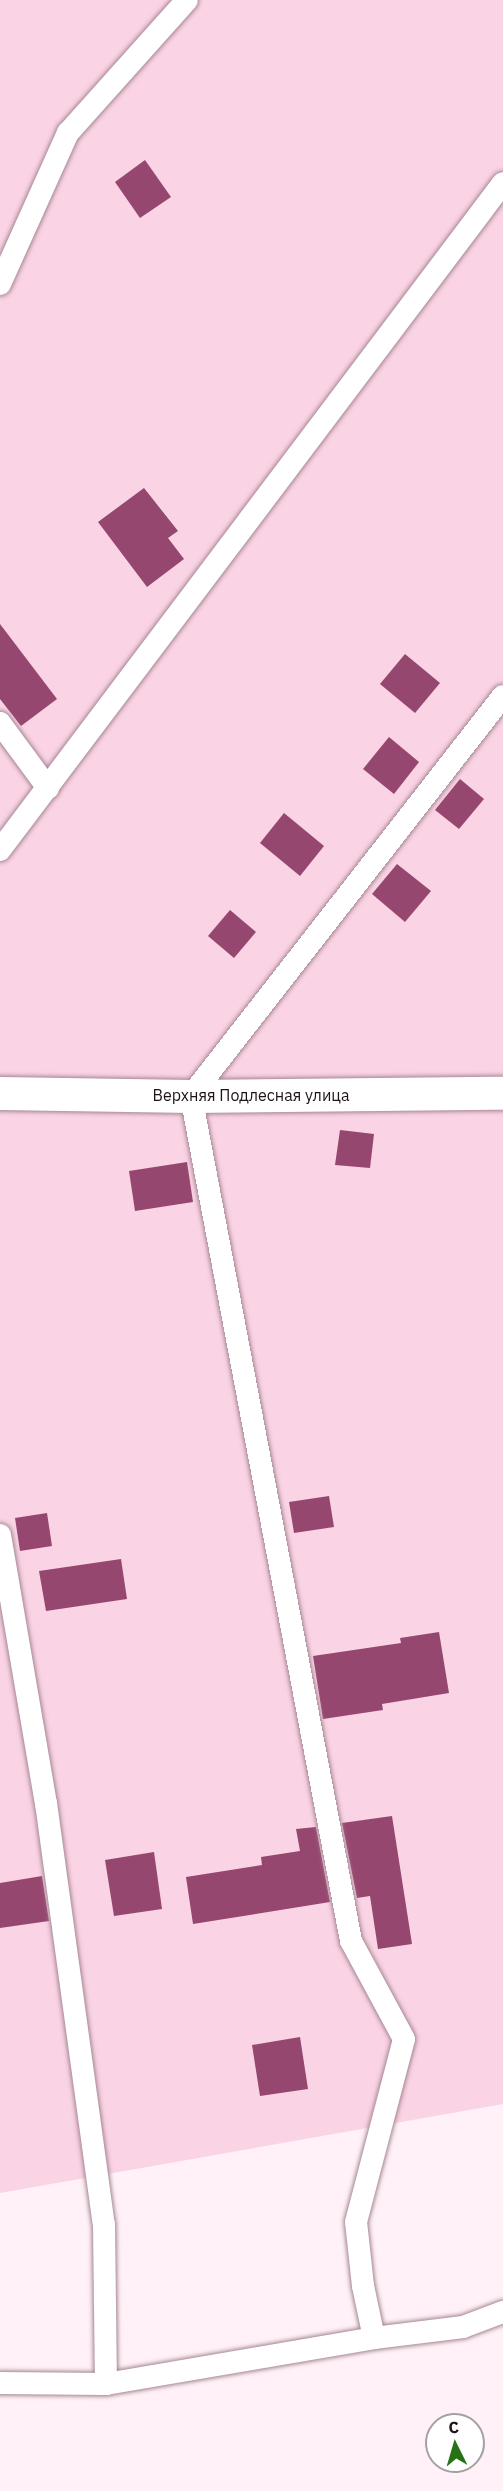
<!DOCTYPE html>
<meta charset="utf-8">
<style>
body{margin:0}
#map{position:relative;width:503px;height:2491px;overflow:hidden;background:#fff1f7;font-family:"IBM Plex Sans",sans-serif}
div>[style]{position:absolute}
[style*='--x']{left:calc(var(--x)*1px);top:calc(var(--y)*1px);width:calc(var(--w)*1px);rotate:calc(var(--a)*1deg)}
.green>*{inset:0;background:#fad3e4}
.building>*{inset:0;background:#96476f}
.roads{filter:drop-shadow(0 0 2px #a68794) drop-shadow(0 0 2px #a68794)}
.lane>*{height:22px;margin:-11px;padding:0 11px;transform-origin:11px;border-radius:11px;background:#fff}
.street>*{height:33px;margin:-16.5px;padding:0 16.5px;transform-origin:16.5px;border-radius:16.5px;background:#fff}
span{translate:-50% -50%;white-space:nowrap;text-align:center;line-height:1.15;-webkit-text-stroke:6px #fff;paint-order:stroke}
.street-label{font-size:16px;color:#1f1319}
.north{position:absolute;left:425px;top:2413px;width:60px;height:60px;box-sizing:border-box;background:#fff;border:2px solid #a5a1a3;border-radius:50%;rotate:355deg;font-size:16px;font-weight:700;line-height:24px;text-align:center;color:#1f1319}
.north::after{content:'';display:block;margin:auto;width:21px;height:27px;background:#277216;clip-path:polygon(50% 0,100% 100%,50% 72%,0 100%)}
</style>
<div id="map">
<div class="green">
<i style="clip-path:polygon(0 0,503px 0,503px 2104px,0 2193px)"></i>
</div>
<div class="building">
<i style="clip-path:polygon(145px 160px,171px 197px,140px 218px,115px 182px)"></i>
<i style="clip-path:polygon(144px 488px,178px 531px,168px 538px,184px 559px,147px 587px,98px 522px)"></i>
<i style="clip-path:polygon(0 624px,57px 699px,21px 726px,0 699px)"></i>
<i style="clip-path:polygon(405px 654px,440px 683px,415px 713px,380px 684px)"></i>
<i style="clip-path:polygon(389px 737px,419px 762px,394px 794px,363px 769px)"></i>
<i style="clip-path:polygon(460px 779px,484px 799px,459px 829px,435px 810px)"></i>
<i style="clip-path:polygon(284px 813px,324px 846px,300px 876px,260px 843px)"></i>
<i style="clip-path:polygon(397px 864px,431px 891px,405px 922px,372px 894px)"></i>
<i style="clip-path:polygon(230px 910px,256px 932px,234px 958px,208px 936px)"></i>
<i style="clip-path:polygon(340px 1130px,374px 1134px,370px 1168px,335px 1165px)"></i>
<i style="clip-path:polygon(187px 1162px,193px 1202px,135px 1211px,129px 1171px)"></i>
<i style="clip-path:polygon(329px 1496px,334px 1527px,294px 1533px,289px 1502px)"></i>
<i style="clip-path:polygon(47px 1513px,52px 1546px,20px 1551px,15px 1518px)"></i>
<i style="clip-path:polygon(121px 1559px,127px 1599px,46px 1611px,39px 1571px)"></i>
<i style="clip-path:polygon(439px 1632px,449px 1693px,382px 1704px,383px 1710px,323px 1719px,313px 1656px,401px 1643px,400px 1638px)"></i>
<i style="clip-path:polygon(392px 1816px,412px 1944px,378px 1949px,370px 1896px,357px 1898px,342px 1823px)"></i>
<i style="clip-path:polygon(316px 1827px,330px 1902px,193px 1924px,186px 1877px,262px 1865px,261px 1857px,300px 1851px,296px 1829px)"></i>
<i style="clip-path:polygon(154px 1852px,162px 1909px,114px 1916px,105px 1860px)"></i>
<i style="clip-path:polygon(42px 1876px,49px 1921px,0 1928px,0 1883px)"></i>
<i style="clip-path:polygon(300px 2037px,308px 2089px,260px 2096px,252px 2045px)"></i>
</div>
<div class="roads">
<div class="lane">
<i style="--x:0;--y:284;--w:166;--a:-65.8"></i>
<i style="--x:68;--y:133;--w:178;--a:-48.2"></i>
<i style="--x:0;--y:723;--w:81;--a:53.6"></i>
<i style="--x:0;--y:850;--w:835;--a:-52.98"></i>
<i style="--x:0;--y:1535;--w:272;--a:80.3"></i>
<i style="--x:46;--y:1803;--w:425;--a:82.2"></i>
<i style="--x:104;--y:2224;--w:160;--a:89.3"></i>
<i style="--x:374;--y:2338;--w:53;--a:-101.9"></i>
<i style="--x:363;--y:2286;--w:64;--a:-96.2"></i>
<i style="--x:356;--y:2222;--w:189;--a:-75.3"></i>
<i style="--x:404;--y:2039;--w:111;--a:-118.4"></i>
<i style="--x:351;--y:1941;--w:860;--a:-100.72"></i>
<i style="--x:191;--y:1096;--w:507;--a:-52.05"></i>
<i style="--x:0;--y:2383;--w:106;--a:0.5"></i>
<i style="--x:106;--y:2384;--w:272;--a:-9.7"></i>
<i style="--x:374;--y:2338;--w:90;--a:-7"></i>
<i style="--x:463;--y:2327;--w:43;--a:-20.6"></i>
</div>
<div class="street">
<i style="--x:0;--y:1093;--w:191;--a:0.9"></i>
<i style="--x:191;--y:1096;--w:312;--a:-0.6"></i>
</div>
</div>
<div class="street-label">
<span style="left:251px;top:1095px">Верхняя Подлесная улица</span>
</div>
<div class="north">С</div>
</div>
